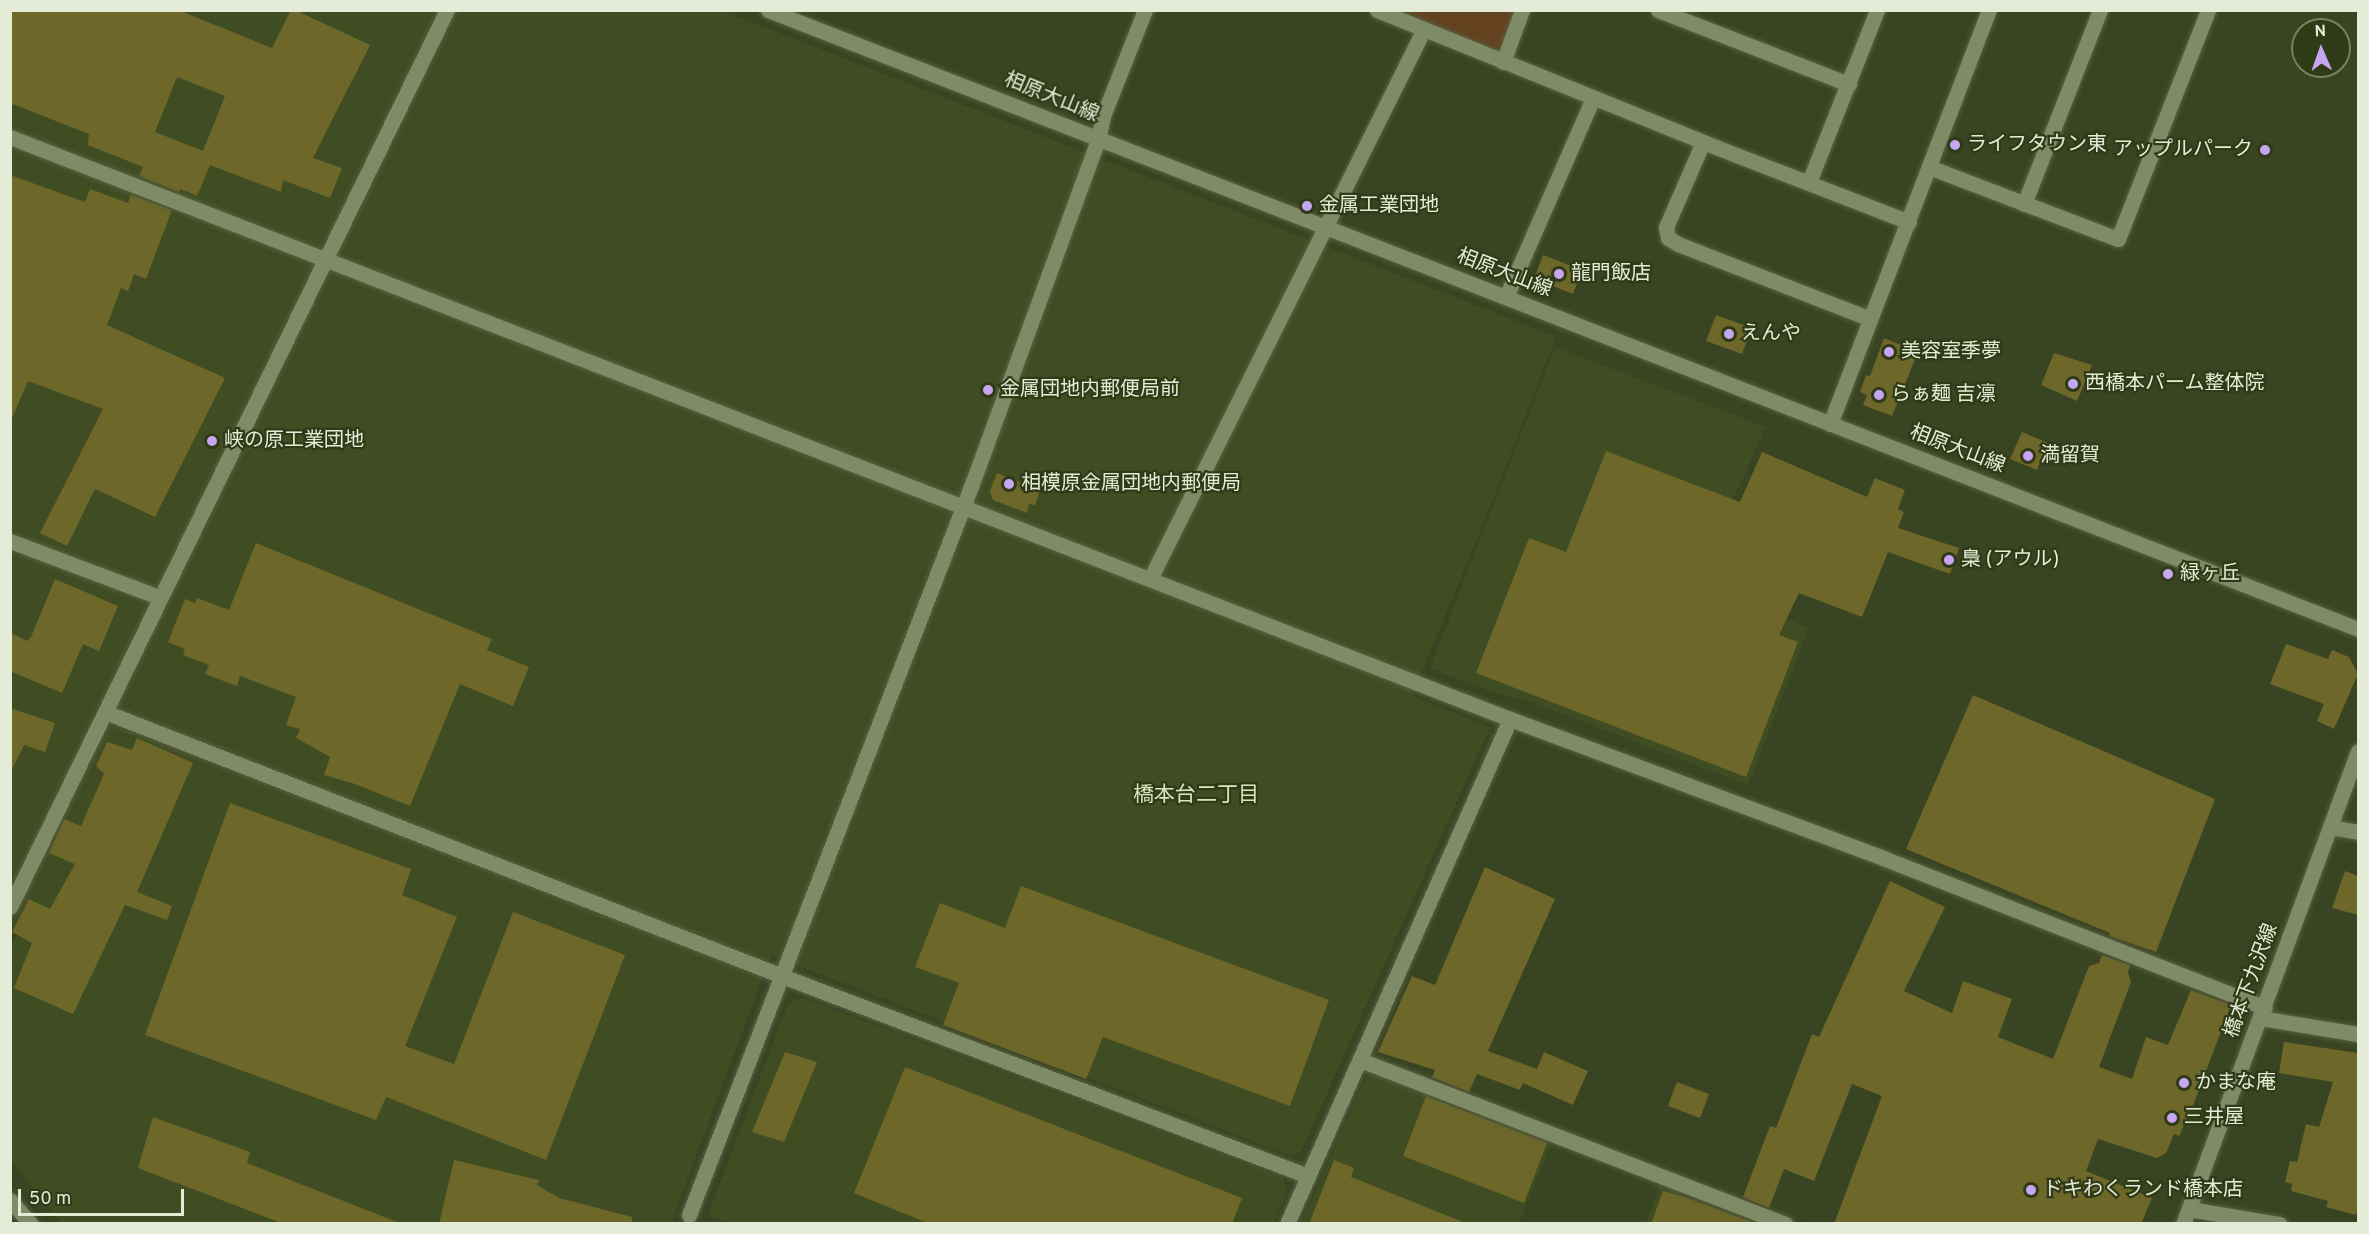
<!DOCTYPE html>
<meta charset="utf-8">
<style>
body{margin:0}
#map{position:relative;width:2369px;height:1234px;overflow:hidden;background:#394422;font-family:Overpass,"Noto Sans JP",sans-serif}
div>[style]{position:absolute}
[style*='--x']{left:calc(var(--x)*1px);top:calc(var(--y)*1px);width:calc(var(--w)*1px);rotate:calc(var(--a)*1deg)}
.built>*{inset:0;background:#404d23}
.green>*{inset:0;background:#644220}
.building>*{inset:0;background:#6d672a}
.roads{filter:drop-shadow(0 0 2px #586041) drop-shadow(0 0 2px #586041)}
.minor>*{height:15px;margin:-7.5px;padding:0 7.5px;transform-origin:7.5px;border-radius:7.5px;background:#7e8b66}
.dots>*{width:16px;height:16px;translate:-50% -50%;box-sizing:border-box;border:3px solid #2f3a17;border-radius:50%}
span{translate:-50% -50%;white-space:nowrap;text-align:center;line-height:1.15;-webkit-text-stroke:4.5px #2f3a17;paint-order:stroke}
.street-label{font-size:20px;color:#e4ebd7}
.poi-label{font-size:20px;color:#e4ebd7}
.left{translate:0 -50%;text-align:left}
.right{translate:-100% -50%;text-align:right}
.neighbourhood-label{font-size:21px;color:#d7e5bc}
.frame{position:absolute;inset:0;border:12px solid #e4ebd7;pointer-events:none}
.north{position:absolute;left:2291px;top:18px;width:60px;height:60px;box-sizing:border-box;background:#2f3a17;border:2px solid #778164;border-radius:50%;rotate:358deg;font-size:16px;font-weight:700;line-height:24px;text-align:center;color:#e4ebd7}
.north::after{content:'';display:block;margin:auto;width:21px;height:27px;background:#c6a6f0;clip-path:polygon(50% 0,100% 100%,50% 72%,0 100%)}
.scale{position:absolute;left:18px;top:1189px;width:166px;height:27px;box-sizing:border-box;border:3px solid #e4ebd7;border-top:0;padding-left:8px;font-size:18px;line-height:21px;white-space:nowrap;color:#e4ebd7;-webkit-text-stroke:4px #2f3a17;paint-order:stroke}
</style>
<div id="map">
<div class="built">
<i style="clip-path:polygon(11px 11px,723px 11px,1556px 337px,1490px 507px,1412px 696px,1490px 727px,1301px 1152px,1291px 1156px,771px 955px,671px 1223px,62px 1223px,11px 1161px,10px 948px,17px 934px,10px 931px)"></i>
<i style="clip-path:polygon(1555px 347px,1766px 427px,1696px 580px,1809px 628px,1748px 785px,1524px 699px,1498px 694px,1430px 668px)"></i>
<i style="clip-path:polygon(803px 998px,1283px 1178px,1287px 1193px,1273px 1224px,739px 1224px,712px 1217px,709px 1212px,788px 1003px)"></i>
<i style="clip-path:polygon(1369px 1071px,1552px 1141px,1519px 1223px,1301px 1224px)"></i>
<i style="clip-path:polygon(1660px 1183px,1761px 1223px,1646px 1224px)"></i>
</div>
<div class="green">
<i style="clip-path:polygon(1377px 11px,1522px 11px,1503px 62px)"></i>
</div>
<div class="building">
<i style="clip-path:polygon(evenodd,10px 10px,178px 10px,272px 48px,291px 10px,295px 10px,370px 45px,313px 158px,342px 168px,330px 198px,283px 180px,281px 192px,210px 165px,197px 196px,180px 189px,179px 192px,139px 176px,143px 167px,88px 145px,89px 134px,10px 103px,10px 10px,177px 77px,225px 96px,203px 151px,155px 132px,177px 77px)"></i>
<i style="clip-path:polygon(10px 175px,85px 202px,90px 189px,128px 203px,131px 195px,172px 210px,146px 279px,134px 274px,128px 291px,121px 288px,107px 325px,225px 378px,155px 517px,95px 489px,67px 546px,40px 533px,103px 409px,28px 381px,10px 423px)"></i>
<i style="clip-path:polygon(1543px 255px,1582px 270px,1573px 294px,1538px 280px,1540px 276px,1536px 274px)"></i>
<i style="clip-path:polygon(1716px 315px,1752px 328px,1742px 354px,1706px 341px)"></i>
<i style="clip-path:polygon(1884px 338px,1918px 352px,1892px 416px,1863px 405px,1867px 395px,1860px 392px,1866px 375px,1870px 376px)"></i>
<i style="clip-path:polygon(2054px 353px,2092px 365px,2077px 401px,2041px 385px)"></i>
<i style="clip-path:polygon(2022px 432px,2048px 443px,2037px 470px,2010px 459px)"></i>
<i style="clip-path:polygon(1606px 451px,1740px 502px,1762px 452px,1867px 497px,1875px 478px,1905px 490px,1898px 509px,1904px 512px,1898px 528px,1959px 548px,1950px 574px,1888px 552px,1862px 617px,1799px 593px,1779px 635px,1798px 642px,1746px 777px,1476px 673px,1529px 538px,1566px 552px)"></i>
<i style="clip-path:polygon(997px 473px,1040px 490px,1035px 505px,1029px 504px,1027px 513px,993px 500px,990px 491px)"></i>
<i style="clip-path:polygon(256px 543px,492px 639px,487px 650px,529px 667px,513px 706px,460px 684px,410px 806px,355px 784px,324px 775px,330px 757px,296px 738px,300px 729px,286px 725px,296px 697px,240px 676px,237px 686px,205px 674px,209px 665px,183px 655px,185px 649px,168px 642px,185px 599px,195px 603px,197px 598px,229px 610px)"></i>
<i style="clip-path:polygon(55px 579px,118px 606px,99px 651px,83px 644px,62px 693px,10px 671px,10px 632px,27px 641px,31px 637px)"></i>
<i style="clip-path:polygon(2286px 644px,2328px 659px,2332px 650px,2349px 657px,2358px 674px,2334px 729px,2317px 721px,2324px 704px,2270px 684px)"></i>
<i style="clip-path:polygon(1973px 695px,2215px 799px,2156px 952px,2109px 936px,2110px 933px,1906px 849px)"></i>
<i style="clip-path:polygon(10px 708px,55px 723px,45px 752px,24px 745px,10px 773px)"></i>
<i style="clip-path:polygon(137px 738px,193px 763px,137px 892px,172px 906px,167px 920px,125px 905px,73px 1014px,14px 988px,32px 943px,12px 932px,29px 899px,50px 909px,75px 864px,49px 853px,64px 819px,81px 826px,104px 774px,96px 766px,107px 742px,132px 750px)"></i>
<i style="clip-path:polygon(230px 803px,411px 869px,402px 895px,457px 917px,405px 1046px,454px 1064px,513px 912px,625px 955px,546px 1160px,386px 1097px,376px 1120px,145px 1035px)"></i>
<i style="clip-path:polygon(1485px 867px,1555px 899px,1488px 1051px,1537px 1069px,1544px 1052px,1588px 1071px,1573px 1105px,1523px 1083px,1520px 1090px,1477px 1074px,1469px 1092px,1432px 1077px,1435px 1070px,1378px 1052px,1412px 976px,1435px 985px)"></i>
<i style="clip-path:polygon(2345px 871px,2358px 876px,2358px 915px,2332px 908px)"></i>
<i style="clip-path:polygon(1890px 881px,1945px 907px,1904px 991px,1952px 1013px,1963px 981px,2012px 999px,1998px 1037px,2053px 1059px,2089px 966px,2099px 963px,2102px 955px,2130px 965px,2128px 973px,2131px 982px,2099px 1067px,2132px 1079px,2146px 1037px,2168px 1045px,2191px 990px,2231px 1005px,2194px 1103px,2179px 1136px,2174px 1134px,2166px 1153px,2157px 1158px,2098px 1139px,2086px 1171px,2152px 1198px,2141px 1224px,1834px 1224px,1882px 1096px,1852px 1084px,1814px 1181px,1784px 1169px,1769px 1208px,1743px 1197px,1770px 1126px,1776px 1128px,1812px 1034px,1819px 1037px)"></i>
<i style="clip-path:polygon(1021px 886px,1329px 1000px,1290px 1106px,1103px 1037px,1086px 1079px,943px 1025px,959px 983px,915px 967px,940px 903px,1005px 928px)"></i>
<i style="clip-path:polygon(2284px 1042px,2358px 1053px,2358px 1205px,2356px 1215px,2326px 1207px,2328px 1201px,2291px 1191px,2292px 1184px,2285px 1182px,2290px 1161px,2297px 1162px,2306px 1124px,2319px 1127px,2333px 1082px,2279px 1073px)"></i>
<i style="clip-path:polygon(785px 1052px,817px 1062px,784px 1142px,752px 1132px)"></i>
<i style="clip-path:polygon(905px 1067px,1242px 1198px,1232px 1224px,930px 1224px,854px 1193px)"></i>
<i style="clip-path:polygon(1677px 1082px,1709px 1094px,1700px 1118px,1668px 1106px)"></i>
<i style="clip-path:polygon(1426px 1096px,1547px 1143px,1524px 1203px,1403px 1156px)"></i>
<i style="clip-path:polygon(153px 1117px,250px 1152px,247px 1163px,402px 1224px,284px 1224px,138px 1168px)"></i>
<i style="clip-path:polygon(454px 1160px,539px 1180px,537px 1185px,559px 1198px,632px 1217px,632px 1224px,439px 1224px)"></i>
<i style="clip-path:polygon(1334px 1160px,1354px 1168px,1351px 1177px,1468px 1224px,1309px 1224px)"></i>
<i style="clip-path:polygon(1663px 1191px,1685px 1197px,1757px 1224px,1651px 1224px)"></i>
</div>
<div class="roads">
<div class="minor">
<i style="--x:768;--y:10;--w:1706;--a:21.27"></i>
<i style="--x:1377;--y:10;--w:352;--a:22"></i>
<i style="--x:1703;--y:142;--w:221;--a:21.2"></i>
<i style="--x:1658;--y:10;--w:205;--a:21.2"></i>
<i style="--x:1503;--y:62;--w:55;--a:-69.9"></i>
<i style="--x:10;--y:137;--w:1609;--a:21.21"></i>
<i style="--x:1510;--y:719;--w:552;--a:113.83"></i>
<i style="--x:1703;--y:142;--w:93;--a:113.5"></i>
<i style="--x:1666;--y:227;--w:11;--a:80"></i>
<i style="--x:1668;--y:238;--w:12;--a:31"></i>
<i style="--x:1678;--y:244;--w:206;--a:21.3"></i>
<i style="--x:1929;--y:167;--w:202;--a:20.9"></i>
<i style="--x:2118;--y:239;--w:246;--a:-68.5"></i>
<i style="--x:1809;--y:182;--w:185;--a:-68.4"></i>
<i style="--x:2024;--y:204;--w:208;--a:-68.6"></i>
<i style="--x:1506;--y:297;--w:217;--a:-66.4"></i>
<i style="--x:1830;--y:424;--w:443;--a:-69"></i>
<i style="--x:10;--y:541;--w:159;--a:20.6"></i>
<i style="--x:1150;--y:579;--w:614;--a:-63.52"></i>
<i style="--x:105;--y:712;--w:727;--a:21.3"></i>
<i style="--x:782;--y:976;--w:563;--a:20.82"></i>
<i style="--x:1510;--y:719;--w:398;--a:20.4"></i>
<i style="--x:1883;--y:858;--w:410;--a:21.4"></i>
<i style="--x:2330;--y:827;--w:28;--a:10"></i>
<i style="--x:10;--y:907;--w:998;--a:-64.03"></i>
<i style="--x:2261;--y:1018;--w:98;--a:9.4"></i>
<i style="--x:1360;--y:1060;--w:456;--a:21.1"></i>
<i style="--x:10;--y:1200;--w:32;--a:49"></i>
<i style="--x:2189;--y:1209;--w:92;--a:9.4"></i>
<i style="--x:689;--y:1215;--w:784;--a:-68.84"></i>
<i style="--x:972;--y:484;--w:366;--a:-69.9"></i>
<i style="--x:1098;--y:140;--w:25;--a:-78"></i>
<i style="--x:1103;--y:116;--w:114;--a:-68.4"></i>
<i style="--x:2183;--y:1224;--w:504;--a:-69.7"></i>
</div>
</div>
<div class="dots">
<i style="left:1955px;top:145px;background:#c6a6f0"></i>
<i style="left:2265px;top:150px;background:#c6a6f0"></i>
<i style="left:1307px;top:206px;background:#c6a6f0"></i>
<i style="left:1559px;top:274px;background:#c6a6f0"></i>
<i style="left:1729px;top:334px;background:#c6a6f0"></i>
<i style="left:1889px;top:352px;background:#c6a6f0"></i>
<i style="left:2073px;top:384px;background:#c6a6f0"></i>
<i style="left:988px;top:390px;background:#c6a6f0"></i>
<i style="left:1879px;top:395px;background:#c6a6f0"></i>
<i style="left:212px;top:441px;background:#c6a6f0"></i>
<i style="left:2028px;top:456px;background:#c6a6f0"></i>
<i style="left:1009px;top:484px;background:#c6a6f0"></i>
<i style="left:1949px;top:560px;background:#c6a6f0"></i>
<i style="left:2168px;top:574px;background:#c6a6f0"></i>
<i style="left:2184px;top:1083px;background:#c6a6f0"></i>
<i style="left:2172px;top:1118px;background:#c6a6f0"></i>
<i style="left:2031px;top:1190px;background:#c6a6f0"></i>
</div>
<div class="street-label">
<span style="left:1051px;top:98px;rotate:22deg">相原大山線</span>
<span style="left:1504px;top:274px;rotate:21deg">相原大山線</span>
<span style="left:1957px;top:450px;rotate:21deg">相原大山線</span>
<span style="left:2252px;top:981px;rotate:-70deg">橋本下九沢線</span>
</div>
<div class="poi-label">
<span class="left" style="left:1967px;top:145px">ライフタウン東</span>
<span class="right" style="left:2253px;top:150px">アップルパーク</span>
<span class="left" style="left:1319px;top:206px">金属工業団地</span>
<span class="left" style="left:1571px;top:274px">龍門飯店</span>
<span class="left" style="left:1741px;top:334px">えんや</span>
<span class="left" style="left:1901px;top:352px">美容室季夢</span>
<span class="left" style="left:2085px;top:384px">西橋本パーム整体院</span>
<span class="left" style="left:1000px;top:390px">金属団地内郵便局前</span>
<span class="left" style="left:1891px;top:395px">らぁ麺 吉凛</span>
<span class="left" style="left:224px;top:441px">峡の原工業団地</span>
<span class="left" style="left:2040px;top:456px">満留賀</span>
<span class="left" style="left:1021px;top:484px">相模原金属団地内郵便局</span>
<span class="left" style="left:1961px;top:560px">梟 (アウル)</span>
<span class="left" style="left:2180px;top:574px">緑ヶ丘</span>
<span class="left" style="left:2196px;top:1083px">かまな庵</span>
<span class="left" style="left:2184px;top:1118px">三井屋</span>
<span class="left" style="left:2043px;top:1190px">ドキわくランド橋本店</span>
</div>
<div class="neighbourhood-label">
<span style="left:1196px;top:796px">橋本台二丁目</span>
</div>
<div class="frame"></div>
<div class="north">N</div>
<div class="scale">50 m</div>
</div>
